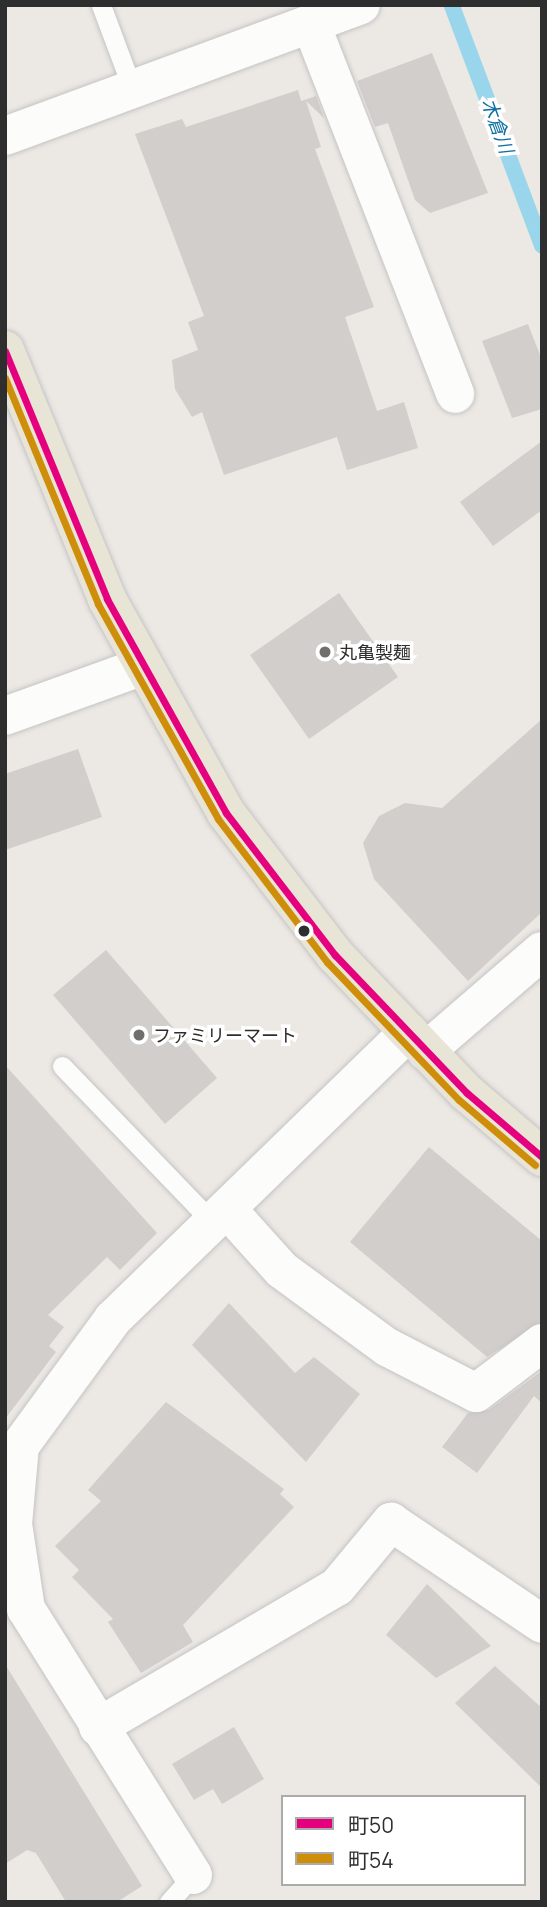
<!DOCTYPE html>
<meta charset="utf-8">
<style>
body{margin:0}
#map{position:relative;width:547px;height:1907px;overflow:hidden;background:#ece8e4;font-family:Manrope,"Noto Sans JP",sans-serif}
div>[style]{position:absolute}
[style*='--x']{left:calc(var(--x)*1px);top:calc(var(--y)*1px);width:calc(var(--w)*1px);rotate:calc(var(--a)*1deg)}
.stream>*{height:16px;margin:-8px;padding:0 8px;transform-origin:8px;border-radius:8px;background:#99d6ec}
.building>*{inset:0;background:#d1cecb}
.roads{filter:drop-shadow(0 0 2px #c5c4c5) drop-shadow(0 0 2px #c5c4c5)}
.service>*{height:19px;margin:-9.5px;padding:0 9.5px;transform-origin:9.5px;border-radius:9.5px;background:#fcfcfb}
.minor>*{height:38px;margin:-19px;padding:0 19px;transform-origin:19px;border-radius:19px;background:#fcfcfb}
.tertiary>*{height:38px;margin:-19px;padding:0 19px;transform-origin:19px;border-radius:19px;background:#fcfcfb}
.primary>*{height:38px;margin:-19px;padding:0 19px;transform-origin:19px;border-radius:19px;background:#e8e4d6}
.bus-1>*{height:7px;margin:-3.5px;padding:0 3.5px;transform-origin:3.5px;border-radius:3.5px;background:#e5007d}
.bus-2>*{height:7px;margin:-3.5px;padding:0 3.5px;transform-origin:3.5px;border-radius:3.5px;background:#cf8e09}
.dots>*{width:19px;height:19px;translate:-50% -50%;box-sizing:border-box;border:4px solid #fff;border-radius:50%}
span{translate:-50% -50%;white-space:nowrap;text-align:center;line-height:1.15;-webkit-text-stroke:7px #fff;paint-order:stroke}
.poi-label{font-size:18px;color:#2e2e2e}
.left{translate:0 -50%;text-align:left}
.water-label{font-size:19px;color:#0d6fa3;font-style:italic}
.frame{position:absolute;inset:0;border:7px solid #2e2e2e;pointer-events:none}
.legend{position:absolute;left:281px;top:1795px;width:245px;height:91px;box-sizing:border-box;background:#fff;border:2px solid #ababab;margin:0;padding:9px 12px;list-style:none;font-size:21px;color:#2e2e2e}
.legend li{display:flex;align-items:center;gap:14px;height:35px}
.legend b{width:35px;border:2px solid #ababab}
</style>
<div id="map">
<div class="stream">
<i style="--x:452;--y:6;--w:256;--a:69.4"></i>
</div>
<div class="building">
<i style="clip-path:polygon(432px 53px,488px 193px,430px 213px,415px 200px,388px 123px,375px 127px,357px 81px)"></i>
<i style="clip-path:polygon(298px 90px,301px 101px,316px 96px,324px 118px,306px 101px,321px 147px,315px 149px,374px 307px,345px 317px,377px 411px,404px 402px,418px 448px,347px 470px,337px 437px,224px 475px,202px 412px,192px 417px,175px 389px,172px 360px,198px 350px,188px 322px,204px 316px,135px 134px,182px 119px,186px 127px)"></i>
<i style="clip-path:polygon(528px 324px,542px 360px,542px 409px,512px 418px,482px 341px)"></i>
<i style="clip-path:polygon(542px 441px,542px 510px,493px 546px,460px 502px)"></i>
<i style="clip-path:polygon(339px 593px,398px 677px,309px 739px,250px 655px)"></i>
<i style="clip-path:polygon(542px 719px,542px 912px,468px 981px,374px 879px,363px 843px,379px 816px,405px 803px,442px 808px)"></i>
<i style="clip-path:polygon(78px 749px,102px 817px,5px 850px,5px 774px)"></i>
<i style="clip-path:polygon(106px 950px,217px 1078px,165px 1124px,53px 995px)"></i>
<i style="clip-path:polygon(5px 1065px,157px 1233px,120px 1270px,107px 1257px,48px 1315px,64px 1327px,49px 1346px,56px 1352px,5px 1419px)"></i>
<i style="clip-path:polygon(429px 1147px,542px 1241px,542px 1322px,487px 1357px,350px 1242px)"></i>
<i style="clip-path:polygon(229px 1303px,295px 1373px,314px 1357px,360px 1394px,306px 1462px,192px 1345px)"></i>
<i style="clip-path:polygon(542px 1371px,542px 1403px,534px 1396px,477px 1473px,442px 1447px,468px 1413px,489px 1410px)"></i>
<i style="clip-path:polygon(166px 1402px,284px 1489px,280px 1494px,294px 1507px,183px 1625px,193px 1642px,141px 1673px,108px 1622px,113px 1619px,72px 1577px,79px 1570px,55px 1546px,101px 1501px,88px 1490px)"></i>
<i style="clip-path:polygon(427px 1584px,491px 1646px,436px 1678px,386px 1635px)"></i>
<i style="clip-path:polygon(5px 1664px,142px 1886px,117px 1902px,66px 1902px,36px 1853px,27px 1850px,5px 1864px)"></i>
<i style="clip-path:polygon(495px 1666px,542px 1708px,542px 1788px,455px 1703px)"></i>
<i style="clip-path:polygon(234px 1727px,264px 1779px,222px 1804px,213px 1789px,194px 1800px,172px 1764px)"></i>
</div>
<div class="roads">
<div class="service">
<i style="--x:101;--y:5;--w:89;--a:69.5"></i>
<i style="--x:62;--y:1066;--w:218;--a:46.1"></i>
<i style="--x:169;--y:1902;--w:36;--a:-48"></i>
</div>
<div class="minor">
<i style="--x:311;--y:24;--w:397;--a:68.7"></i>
<i style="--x:5;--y:136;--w:379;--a:-20.2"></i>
<i style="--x:426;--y:1051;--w:153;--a:-40.8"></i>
<i style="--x:227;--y:1209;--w:82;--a:48"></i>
<i style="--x:282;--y:1270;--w:130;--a:36.3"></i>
<i style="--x:387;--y:1347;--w:100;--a:27.3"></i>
<i style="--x:476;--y:1393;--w:83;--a:-37.1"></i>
<i style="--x:98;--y:1727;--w:277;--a:-30.4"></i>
<i style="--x:337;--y:1587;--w:85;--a:-50.3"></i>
<i style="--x:391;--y:1522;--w:182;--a:34"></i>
<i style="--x:193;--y:1875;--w:314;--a:-122.1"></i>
<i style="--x:26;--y:1609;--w:86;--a:-98.7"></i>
<i style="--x:13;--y:1524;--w:78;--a:-84.9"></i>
<i style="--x:20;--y:1446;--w:157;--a:-53.8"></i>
<i style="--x:113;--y:1319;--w:412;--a:-44.2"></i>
</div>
<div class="tertiary">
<i style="--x:5;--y:716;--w:144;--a:-19.9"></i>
</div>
<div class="primary">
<i style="--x:5;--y:350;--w:269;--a:67.7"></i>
<i style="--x:107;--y:599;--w:245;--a:60.9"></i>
<i style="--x:226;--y:813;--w:179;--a:52.5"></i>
<i style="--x:335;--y:955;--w:191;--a:46.3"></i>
<i style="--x:467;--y:1093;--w:99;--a:40.5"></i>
</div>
</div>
<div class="bus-1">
<i style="--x:5;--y:351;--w:268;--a:67.6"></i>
<i style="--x:107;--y:599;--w:245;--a:60.9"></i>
<i style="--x:226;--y:813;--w:179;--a:52.5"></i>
<i style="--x:335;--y:955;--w:191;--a:46.3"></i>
<i style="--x:467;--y:1093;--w:99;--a:40.5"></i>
</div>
<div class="bus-2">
<i style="--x:5;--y:378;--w:244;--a:67.6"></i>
<i style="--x:98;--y:604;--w:246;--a:60.8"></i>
<i style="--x:218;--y:819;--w:180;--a:52.7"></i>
<i style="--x:327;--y:962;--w:191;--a:46.3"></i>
<i style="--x:459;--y:1100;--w:100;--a:40.5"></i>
</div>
<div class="dots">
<i style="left:325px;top:652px;background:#706f6e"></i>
<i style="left:304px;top:931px;background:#2e2e2e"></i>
<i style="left:139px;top:1035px;background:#706f6e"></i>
</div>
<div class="poi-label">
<span class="left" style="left:339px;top:652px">丸亀製麺</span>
<span class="left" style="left:153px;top:1035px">ファミリーマート</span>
</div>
<div class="water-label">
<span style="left:497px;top:126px;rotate:70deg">木倉川</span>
</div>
<div class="frame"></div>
<ul class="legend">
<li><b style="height:9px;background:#e5007d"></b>町50</li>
<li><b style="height:9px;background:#cf8e09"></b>町54</li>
</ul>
</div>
